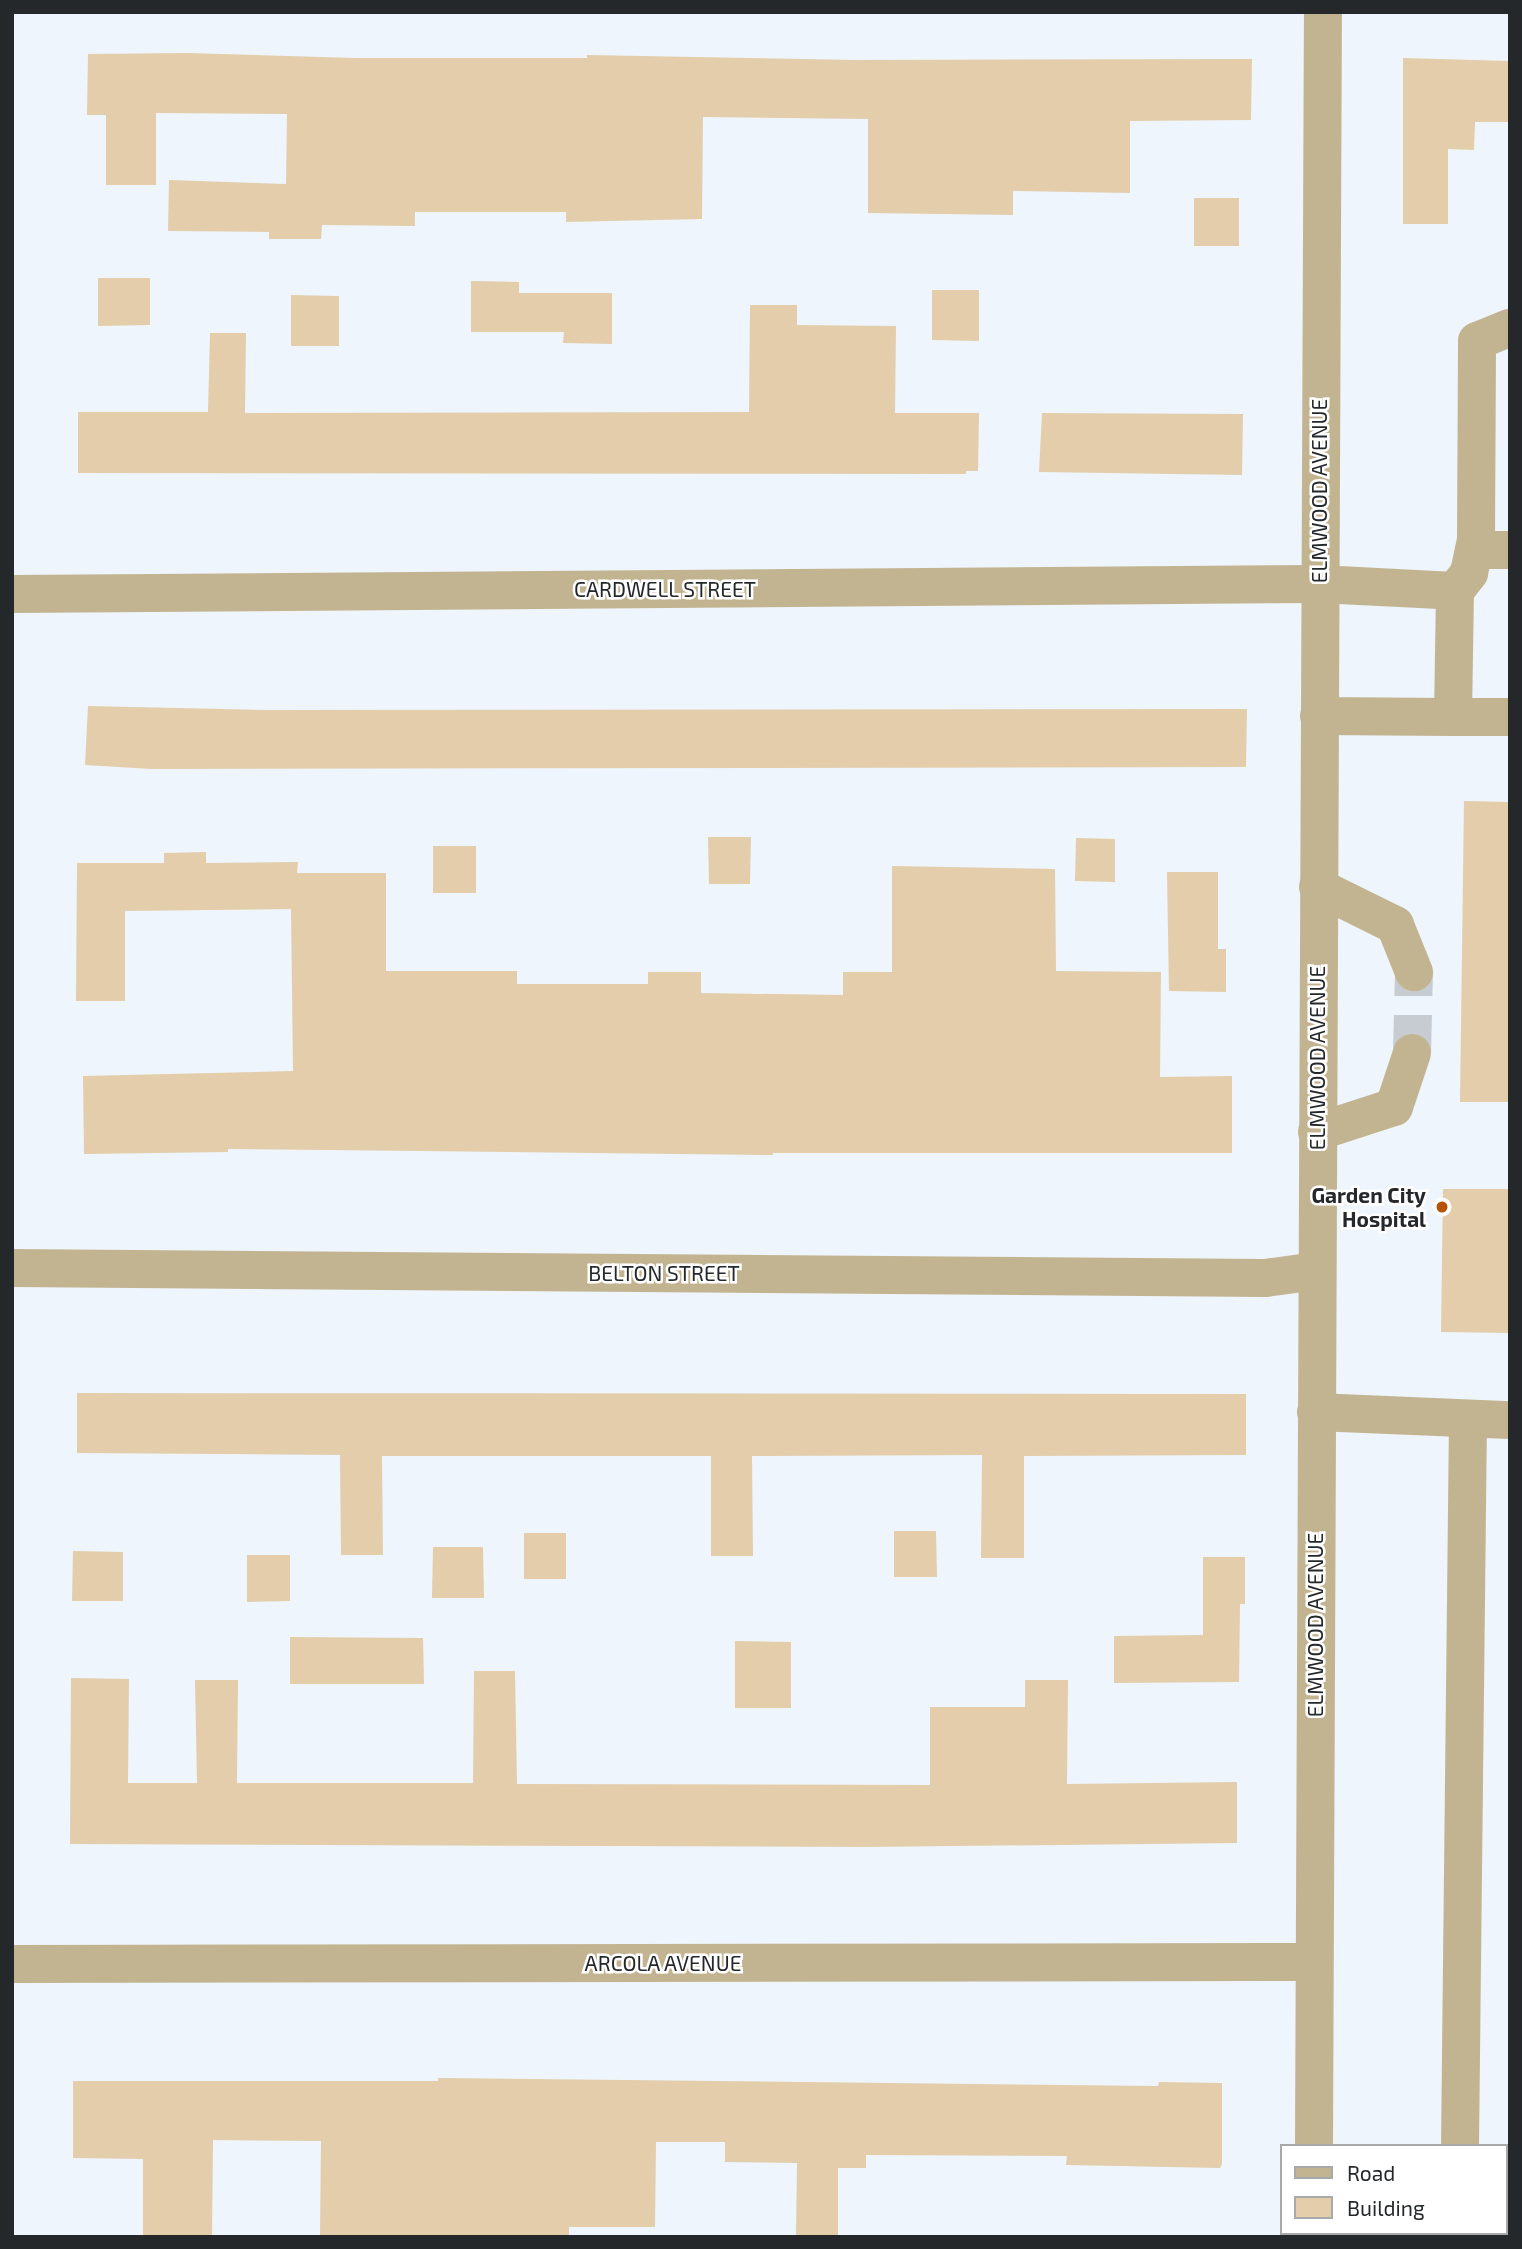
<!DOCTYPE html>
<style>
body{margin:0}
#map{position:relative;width:1522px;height:2249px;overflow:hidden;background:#eef5fc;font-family:"Exo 2",sans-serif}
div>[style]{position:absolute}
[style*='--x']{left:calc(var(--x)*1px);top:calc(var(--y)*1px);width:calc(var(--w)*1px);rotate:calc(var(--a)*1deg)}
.building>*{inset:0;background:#e3cdab}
.minor-tunnel>*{height:38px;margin-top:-19px;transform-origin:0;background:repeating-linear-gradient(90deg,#c6ccd2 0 38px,transparent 0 57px)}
.minor>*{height:38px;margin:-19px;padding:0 19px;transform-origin:19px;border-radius:19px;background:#c3b491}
.dots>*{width:19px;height:19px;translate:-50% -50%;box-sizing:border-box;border:4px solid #fff;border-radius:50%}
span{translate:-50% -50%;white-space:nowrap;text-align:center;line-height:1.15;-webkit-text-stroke:5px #fff;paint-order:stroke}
.street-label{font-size:21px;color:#25282a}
.poi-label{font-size:21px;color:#25282a;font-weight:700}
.right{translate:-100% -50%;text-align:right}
.frame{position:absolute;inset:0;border:14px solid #25282a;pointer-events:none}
.legend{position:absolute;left:1280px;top:2144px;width:228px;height:91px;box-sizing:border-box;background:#fff;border:2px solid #a8a9aa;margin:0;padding:9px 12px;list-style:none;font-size:21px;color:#25282a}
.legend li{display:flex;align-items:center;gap:14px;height:35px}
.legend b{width:35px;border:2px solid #a8a9aa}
</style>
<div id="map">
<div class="building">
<i style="clip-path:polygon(187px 53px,356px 58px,587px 58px,587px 55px,855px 60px,1252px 59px,1251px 120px,1130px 121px,1130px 193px,1013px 191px,1013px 215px,868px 213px,868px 119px,703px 117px,702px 219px,566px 222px,566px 212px,415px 212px,415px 226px,322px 225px,321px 239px,269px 239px,269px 232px,168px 231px,169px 180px,286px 184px,287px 114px,156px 113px,156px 185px,106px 185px,106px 115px,87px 115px,88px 54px)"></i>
<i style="clip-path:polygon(1403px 58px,1510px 61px,1510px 122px,1475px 122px,1474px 150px,1448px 149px,1448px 224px,1403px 224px)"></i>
<i style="clip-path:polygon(1194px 198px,1239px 198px,1239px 246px,1194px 246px)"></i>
<i style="clip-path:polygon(98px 278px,150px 278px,150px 325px,98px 326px)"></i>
<i style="clip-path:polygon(471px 281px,519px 282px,519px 293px,612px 293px,612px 344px,563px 343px,564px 332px,471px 332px)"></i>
<i style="clip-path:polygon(932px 290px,979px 290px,979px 341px,932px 340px)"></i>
<i style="clip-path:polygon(291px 295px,339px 296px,339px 346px,291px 346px)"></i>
<i style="clip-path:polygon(750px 305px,797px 305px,797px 325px,896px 326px,895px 413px,979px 413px,978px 471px,966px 471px,966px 474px,78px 473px,78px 412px,208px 412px,210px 333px,246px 333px,245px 413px,749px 412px)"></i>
<i style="clip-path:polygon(1042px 413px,1243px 414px,1242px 475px,1039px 472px)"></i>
<i style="clip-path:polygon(88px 706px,266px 710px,1247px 709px,1246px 767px,152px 769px,85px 765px)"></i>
<i style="clip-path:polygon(1464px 801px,1510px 802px,1510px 1102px,1460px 1102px)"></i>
<i style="clip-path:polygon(708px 837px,751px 837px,750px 884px,709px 884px)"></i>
<i style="clip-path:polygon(1076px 838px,1115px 839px,1115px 882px,1075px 881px)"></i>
<i style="clip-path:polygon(433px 846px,476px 846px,476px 893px,433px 893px)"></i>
<i style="clip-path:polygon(206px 852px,206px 863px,298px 862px,297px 873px,386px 873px,386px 971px,517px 971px,517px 984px,648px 984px,648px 972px,701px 972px,701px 993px,843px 995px,843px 972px,892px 972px,892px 866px,1055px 869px,1056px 971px,1161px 972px,1160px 1077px,1232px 1076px,1232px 1153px,773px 1153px,773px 1155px,228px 1149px,228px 1152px,84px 1154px,83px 1076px,293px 1071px,291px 909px,125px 911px,125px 1001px,76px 1001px,77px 863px,164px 863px,164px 853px)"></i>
<i style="clip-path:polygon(1167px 872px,1218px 872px,1218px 949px,1226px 949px,1226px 992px,1169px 991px)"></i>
<i style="clip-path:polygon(1443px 1189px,1510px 1189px,1510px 1333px,1441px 1332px)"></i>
<i style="clip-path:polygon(77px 1393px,1246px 1394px,1246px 1455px,1024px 1456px,1024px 1558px,981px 1558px,982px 1455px,752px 1456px,753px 1556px,711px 1556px,711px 1456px,382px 1456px,383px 1555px,341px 1555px,340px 1455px,77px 1453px)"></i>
<i style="clip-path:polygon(894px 1531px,936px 1531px,937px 1577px,894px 1577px)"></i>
<i style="clip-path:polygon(524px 1533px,566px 1533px,566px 1579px,524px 1579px)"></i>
<i style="clip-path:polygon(433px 1547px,483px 1547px,484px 1598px,432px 1598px)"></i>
<i style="clip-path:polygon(73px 1551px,123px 1552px,123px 1601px,72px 1601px)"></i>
<i style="clip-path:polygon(247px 1555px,290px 1555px,290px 1601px,247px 1602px)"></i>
<i style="clip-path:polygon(1203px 1557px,1245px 1557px,1245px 1604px,1240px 1604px,1239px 1682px,1114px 1683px,1114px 1636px,1203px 1635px)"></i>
<i style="clip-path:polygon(290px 1637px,423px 1638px,424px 1684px,290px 1684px)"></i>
<i style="clip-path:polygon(735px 1641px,791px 1642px,791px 1708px,735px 1708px)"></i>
<i style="clip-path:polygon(474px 1671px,515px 1671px,517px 1784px,930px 1785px,930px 1707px,1025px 1707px,1025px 1680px,1068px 1680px,1067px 1784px,1237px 1782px,1237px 1843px,866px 1847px,70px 1844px,71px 1678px,129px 1679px,128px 1783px,197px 1783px,195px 1680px,238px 1680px,237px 1783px,473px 1783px)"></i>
<i style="clip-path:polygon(438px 2078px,1158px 2086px,1159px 2082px,1222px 2083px,1222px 2164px,1220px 2168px,1066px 2165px,1067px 2156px,866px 2155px,866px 2168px,838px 2168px,838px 2237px,796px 2237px,797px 2163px,725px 2162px,725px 2142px,656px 2142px,655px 2227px,569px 2227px,569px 2237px,320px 2237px,321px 2141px,213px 2140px,212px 2237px,143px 2237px,143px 2159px,73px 2158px,73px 2081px,438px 2081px)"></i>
</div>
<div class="minor-tunnel">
<i style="--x:1412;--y:1053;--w:81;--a:-88.6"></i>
</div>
<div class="minor">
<i style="--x:1474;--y:550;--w:36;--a:0"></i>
<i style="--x:12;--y:594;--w:1307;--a:-0.44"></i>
<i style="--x:1319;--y:584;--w:136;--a:2.9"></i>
<i style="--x:1455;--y:591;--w:23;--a:-52"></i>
<i style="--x:1469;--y:573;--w:35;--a:-78"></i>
<i style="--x:1476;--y:539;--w:198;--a:-89.7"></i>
<i style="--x:1477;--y:341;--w:35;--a:-22"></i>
<i style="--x:1319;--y:716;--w:134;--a:0.4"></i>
<i style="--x:1453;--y:717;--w:126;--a:-89.1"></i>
<i style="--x:1453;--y:717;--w:57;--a:0"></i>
<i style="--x:1318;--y:887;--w:86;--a:26.3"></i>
<i style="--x:1395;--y:925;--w:51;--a:68"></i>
<i style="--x:1317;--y:1132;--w:81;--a:-18"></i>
<i style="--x:1394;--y:1107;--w:57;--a:-71.6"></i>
<i style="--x:12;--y:1268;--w:1253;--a:0.46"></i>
<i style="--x:1265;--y:1278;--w:51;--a:-7.8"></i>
<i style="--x:1316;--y:1412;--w:194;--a:2.4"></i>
<i style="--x:12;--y:1964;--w:1302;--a:-0.09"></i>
<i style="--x:1314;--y:2146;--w:2134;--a:-89.76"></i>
<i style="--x:1460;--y:2146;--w:727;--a:-89.37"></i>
<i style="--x:1314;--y:2237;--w:4;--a:-90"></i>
<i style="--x:1459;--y:2237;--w:4;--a:-90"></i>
</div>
<div class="dots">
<i style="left:1442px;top:1207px;background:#b35406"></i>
</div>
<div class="street-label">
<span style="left:1319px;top:491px;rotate:-90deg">ELMWOOD AVENUE</span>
<span style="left:665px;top:589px">CARDWELL STREET</span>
<span style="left:1317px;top:1058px;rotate:-90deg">ELMWOOD AVENUE</span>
<span style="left:664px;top:1273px">BELTON STREET</span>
<span style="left:1315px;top:1625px;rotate:-90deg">ELMWOOD AVENUE</span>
<span style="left:663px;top:1963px">ARCOLA AVENUE</span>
</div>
<div class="poi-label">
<span class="right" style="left:1426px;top:1207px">Garden City<br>Hospital</span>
</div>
<div class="frame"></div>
<ul class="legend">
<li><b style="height:9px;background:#c3b491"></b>Road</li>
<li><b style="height:19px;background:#e3cdab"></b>Building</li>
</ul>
</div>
